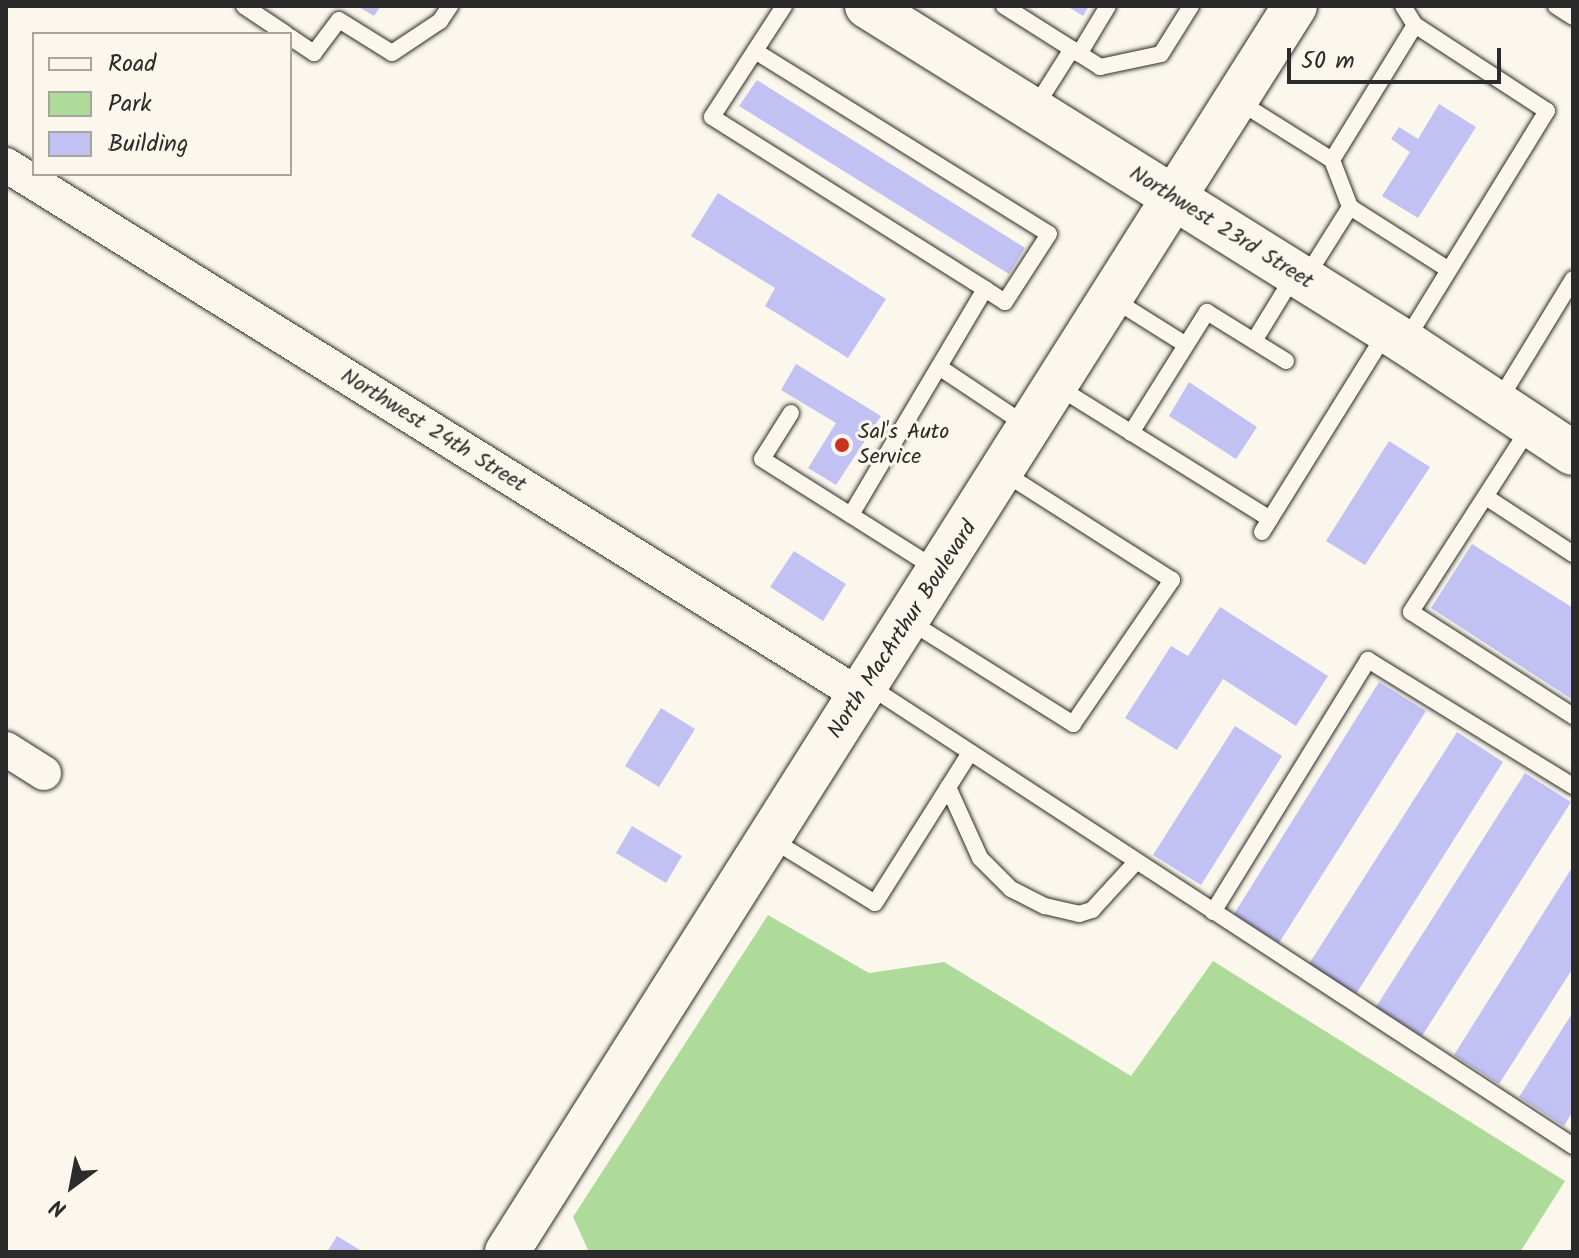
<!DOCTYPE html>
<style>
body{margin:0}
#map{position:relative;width:1579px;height:1258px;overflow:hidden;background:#fbf7ec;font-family:Kalam,sans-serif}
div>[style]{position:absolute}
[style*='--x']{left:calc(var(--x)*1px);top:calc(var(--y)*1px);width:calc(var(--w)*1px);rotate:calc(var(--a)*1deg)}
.green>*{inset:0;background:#aedb99}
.building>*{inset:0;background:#c2c1f3}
.roads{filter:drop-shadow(0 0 2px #2b2b2b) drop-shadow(0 0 2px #2b2b2b)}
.lane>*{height:16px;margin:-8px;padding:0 8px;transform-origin:8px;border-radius:8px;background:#fbf7ec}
.street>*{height:34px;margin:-17px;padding:0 17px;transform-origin:17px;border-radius:17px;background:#fbf7ec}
.secondary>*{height:44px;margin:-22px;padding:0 22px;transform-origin:22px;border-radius:22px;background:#fbf7ec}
.dots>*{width:22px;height:22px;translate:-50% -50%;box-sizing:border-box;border:4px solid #fbf7ec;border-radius:50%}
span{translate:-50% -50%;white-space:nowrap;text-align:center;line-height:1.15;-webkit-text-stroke:6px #fbf7ec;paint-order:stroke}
.street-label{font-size:22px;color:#2b2b2b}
.poi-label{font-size:22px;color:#2b2b2b}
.left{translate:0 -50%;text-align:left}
.frame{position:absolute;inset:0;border:8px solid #2b2b2b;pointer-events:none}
.legend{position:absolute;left:32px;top:32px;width:260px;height:144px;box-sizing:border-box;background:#fbf7ec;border:2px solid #a8a59f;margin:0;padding:10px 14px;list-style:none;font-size:24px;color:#2b2b2b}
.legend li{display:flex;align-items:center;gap:16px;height:40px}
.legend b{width:40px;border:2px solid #a8a59f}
.north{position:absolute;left:32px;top:1146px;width:80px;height:80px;-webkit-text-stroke:6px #fbf7ec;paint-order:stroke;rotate:212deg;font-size:22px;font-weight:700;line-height:32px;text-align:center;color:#2b2b2b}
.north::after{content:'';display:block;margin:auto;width:28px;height:36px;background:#2b2b2b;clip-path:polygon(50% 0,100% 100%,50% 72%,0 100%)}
.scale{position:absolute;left:1287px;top:48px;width:214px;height:36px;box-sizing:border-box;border:4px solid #2b2b2b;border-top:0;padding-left:10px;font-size:24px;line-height:28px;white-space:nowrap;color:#2b2b2b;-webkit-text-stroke:6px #fbf7ec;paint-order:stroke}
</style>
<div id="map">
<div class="green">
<i style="clip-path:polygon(768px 915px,869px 973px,944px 962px,1131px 1076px,1213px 961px,1565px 1181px,1520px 1252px,589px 1252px,573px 1217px)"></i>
</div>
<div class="building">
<i style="clip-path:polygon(357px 6px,381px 6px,374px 16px)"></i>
<i style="clip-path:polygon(1067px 6px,1089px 6px,1083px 16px)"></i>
<i style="clip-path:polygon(757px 80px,1025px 248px,1009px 274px,739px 106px)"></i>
<i style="clip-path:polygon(1439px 104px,1476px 127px,1418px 218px,1382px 196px,1410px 152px,1391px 139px,1399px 127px,1418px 139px)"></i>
<i style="clip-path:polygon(718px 193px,886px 299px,848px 358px,765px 306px,775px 288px,691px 236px)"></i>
<i style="clip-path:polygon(796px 364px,881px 416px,836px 485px,808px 468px,836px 423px,781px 390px)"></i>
<i style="clip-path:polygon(1189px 382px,1257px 427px,1236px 459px,1169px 416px)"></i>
<i style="clip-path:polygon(1389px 441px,1430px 467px,1365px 565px,1326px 541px)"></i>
<i style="clip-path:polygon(1472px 544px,1573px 608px,1573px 700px,1431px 608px)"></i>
<i style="clip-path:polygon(794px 551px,846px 584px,823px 621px,770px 587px)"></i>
<i style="clip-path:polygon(1220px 607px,1328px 676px,1296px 726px,1223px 679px,1177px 750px,1125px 718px,1171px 646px,1188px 656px)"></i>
<i style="clip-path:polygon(1379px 682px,1426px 711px,1279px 943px,1234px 914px)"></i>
<i style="clip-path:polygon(661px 708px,695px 729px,659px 787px,625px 766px)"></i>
<i style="clip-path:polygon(1235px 726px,1282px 756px,1201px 885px,1153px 855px)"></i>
<i style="clip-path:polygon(1457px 732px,1503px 762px,1356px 994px,1309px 964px)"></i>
<i style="clip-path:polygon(1525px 773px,1571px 802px,1422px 1036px,1376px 1007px)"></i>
<i style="clip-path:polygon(632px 826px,682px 856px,666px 883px,616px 853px)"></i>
<i style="clip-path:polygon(1573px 866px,1573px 968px,1499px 1084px,1454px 1055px)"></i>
<i style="clip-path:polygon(1573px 1012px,1573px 1111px,1564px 1126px,1519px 1097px)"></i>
<i style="clip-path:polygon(337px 1236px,363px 1252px,327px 1252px)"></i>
</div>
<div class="roads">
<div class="lane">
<i style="--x:244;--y:6;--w:50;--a:33.7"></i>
<i style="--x:784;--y:6;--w:132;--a:123"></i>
<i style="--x:712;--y:117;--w:323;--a:32.2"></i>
<i style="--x:985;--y:289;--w:263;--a:120.7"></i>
<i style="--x:1004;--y:6;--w:114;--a:32.4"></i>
<i style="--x:1100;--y:67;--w:62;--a:-12"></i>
<i style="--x:1161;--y:54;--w:57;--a:-58"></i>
<i style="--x:1403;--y:6;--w:22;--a:58"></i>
<i style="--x:1556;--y:6;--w:20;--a:33"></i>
<i style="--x:290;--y:37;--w:29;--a:34"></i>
<i style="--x:314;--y:53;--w:41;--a:-52.9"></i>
<i style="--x:339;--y:20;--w:62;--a:31.9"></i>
<i style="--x:392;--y:53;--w:58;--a:-33.7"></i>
<i style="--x:440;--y:21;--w:18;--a:-56"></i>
<i style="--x:755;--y:51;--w:346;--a:31.9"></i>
<i style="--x:1049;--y:234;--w:81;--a:122.9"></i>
<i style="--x:1005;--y:302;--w:24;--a:-147"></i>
<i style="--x:1079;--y:54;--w:56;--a:-58.9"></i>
<i style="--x:1238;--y:101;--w:111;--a:32.1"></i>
<i style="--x:1034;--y:109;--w:71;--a:-57.7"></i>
<i style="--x:1306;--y:277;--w:83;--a:-57.8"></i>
<i style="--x:1113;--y:299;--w:86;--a:32.2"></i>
<i style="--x:1406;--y:340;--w:269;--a:-58.4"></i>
<i style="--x:1547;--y:111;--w:158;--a:-146.9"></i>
<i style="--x:1415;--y:25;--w:158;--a:121.6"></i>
<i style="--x:1332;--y:160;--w:50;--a:69"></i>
<i style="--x:1350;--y:207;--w:117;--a:32.5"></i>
<i style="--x:1254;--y:341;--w:79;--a:-58.5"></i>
<i style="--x:939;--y:367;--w:106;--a:33.8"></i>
<i style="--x:1058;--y:387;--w:250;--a:31.9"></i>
<i style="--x:1498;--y:402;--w:144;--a:-58.6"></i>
<i style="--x:791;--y:413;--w:54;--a:122.2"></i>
<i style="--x:762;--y:459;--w:206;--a:32.3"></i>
<i style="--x:1530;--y:427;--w:220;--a:122.8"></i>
<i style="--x:1411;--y:612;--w:193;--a:32.7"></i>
<i style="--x:1131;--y:433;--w:143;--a:-57.9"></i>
<i style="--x:1207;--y:312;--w:93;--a:31.8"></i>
<i style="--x:1486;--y:497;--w:104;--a:33.2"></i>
<i style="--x:1262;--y:532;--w:234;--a:-58.1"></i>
<i style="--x:909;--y:621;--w:194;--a:32.1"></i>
<i style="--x:1073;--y:724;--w:175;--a:-55.5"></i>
<i style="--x:1172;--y:580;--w:199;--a:-147.5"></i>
<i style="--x:869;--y:686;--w:841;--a:33.16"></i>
<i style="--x:948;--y:787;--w:78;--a:65.7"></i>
<i style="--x:980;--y:858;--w:44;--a:45"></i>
<i style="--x:1011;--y:889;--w:38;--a:27"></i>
<i style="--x:1045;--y:906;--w:35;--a:13"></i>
<i style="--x:1079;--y:914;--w:14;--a:-17"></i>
<i style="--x:1092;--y:910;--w:65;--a:-47.5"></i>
<i style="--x:771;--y:839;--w:122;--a:31.6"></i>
<i style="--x:875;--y:903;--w:178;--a:-57.7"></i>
<i style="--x:1213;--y:912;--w:296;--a:-58.4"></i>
<i style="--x:1368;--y:660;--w:241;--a:31.6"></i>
</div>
<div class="street">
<i style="--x:6;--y:165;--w:1006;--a:31.84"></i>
<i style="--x:6;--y:749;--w:45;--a:32.3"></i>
</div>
<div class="secondary">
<i style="--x:867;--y:6;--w:634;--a:31.99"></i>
<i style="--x:1405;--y:342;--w:201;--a:33.5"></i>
<i style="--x:507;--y:1252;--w:1474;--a:-57.69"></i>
</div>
</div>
<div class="dots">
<i style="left:842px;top:445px;background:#c8321e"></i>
</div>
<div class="street-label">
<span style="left:1221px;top:228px;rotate:32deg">Northwest 23rd Street</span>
<span style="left:433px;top:431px;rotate:32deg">Northwest 24th Street</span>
<span style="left:903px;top:630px;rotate:-57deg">North MacArthur Boulevard</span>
</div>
<div class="poi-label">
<span class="left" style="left:858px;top:445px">Sal's Auto<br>Service</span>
</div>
<div class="frame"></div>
<ul class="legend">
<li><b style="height:10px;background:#fbf7ec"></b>Road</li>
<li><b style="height:22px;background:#aedb99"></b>Park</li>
<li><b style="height:22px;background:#c2c1f3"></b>Building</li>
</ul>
<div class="north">N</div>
<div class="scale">50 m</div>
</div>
